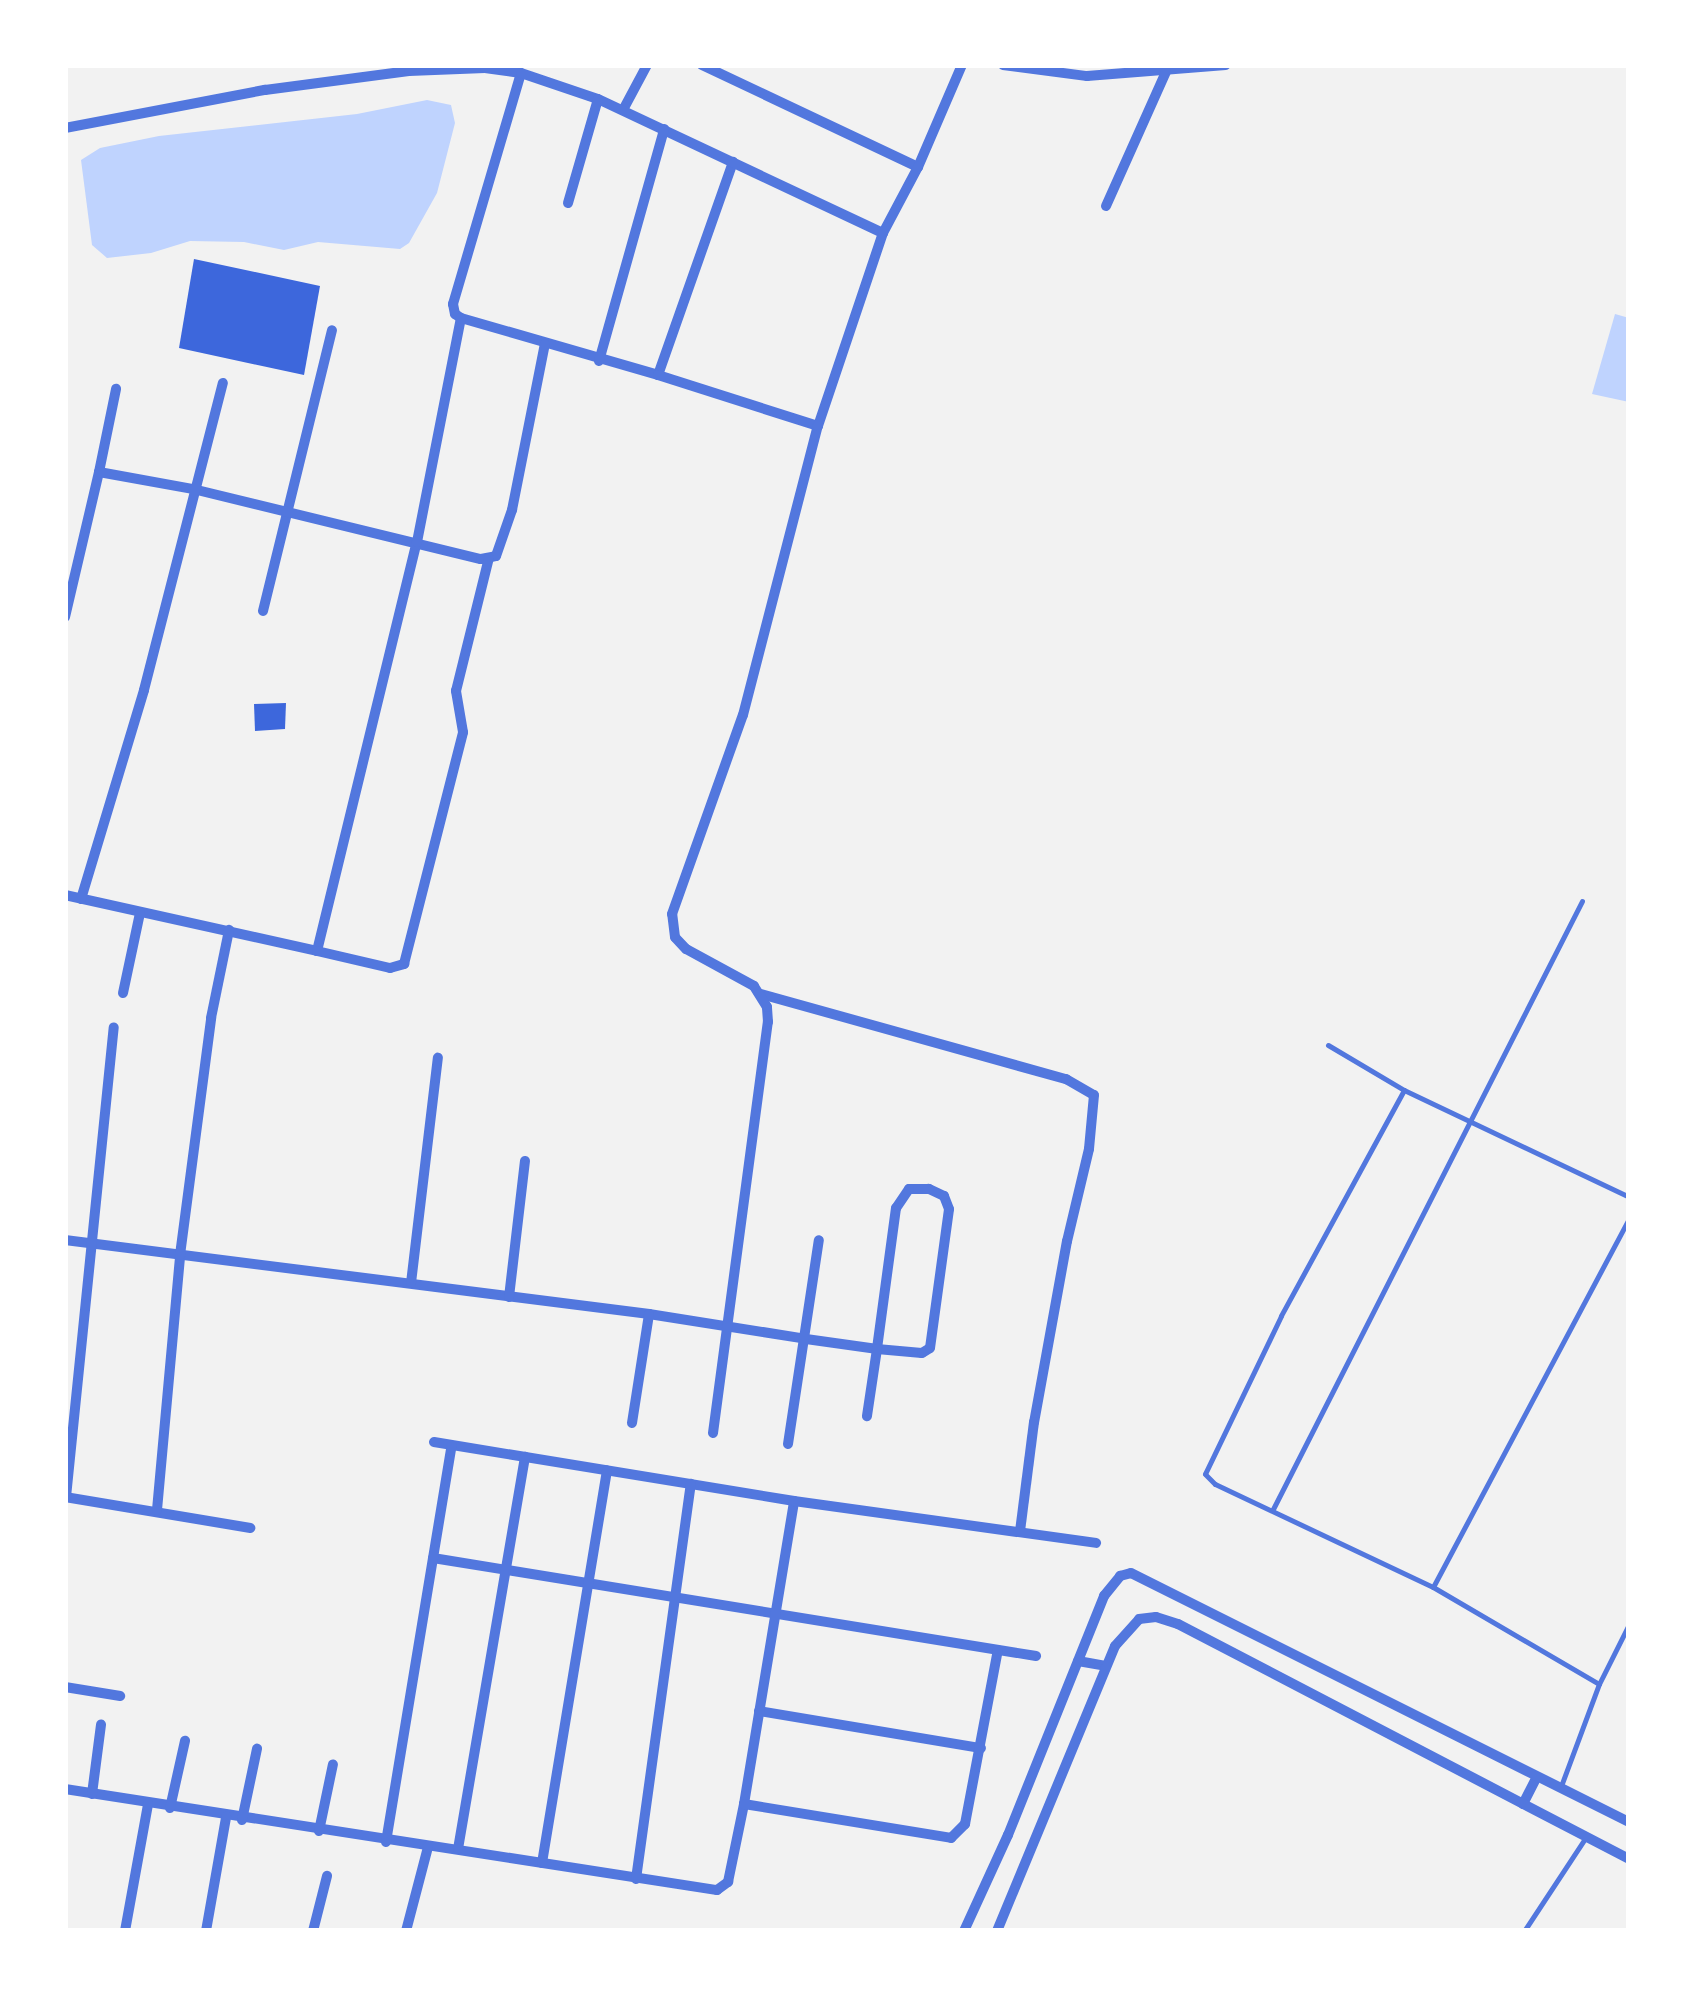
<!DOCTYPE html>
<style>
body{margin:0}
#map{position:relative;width:1694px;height:1996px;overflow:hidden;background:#f2f2f2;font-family:Overpass,sans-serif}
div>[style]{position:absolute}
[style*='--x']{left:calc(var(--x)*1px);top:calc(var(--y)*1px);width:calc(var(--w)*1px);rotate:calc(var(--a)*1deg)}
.water>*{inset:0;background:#bfd3fe}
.building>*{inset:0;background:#3d67dc}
.service>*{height:5px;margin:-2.5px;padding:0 2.5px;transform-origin:2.5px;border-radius:2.5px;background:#5277de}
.minor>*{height:10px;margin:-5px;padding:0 5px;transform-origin:5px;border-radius:5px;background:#5277de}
span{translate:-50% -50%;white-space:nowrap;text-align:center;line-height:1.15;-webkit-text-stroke:9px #fff;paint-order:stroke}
.frame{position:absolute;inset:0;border:68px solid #fff;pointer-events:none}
</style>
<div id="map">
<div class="water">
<i style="clip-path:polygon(427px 100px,451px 105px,455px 123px,437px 193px,409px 243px,400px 249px,318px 242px,284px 250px,244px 242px,190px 241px,151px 253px,107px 258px,92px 245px,81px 160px,100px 148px,159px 136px,357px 114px)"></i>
<i style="clip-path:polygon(1615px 314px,1629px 318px,1629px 402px,1592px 394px)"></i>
</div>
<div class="building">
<i style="clip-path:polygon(194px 259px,320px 286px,304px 375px,179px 348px)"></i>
<i style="clip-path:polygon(286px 703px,285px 729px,255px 731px,254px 704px)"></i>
</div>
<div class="service">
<i style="--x:1328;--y:1045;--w:88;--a:30.6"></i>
<i style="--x:1404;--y:1090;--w:249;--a:25.4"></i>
<i style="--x:1404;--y:1090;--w:257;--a:118.6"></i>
<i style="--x:1281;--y:1316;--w:175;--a:115.7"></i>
<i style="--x:1205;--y:1474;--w:14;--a:45"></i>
<i style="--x:1215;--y:1484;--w:241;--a:25.3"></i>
<i style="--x:1433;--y:1587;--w:192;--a:30.3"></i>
<i style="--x:1273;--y:1509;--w:682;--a:-63.06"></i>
<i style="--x:1433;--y:1587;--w:417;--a:-62"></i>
<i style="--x:1561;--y:1786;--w:109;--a:-69.6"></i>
<i style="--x:1599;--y:1684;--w:67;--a:-63.4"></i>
<i style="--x:1524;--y:1931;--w:113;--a:-56.6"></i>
</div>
<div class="minor">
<i style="--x:702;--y:65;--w:239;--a:25.3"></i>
<i style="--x:918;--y:167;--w:111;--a:-66.7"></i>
<i style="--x:1003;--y:65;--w:85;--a:7.5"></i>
<i style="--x:1087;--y:76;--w:139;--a:-4.5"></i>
<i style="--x:521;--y:73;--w:241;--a:106.4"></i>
<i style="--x:453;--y:304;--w:10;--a:79"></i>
<i style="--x:455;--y:314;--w:7;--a:34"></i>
<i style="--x:461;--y:318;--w:205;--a:16.1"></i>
<i style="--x:658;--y:375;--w:226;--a:-70.6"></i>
<i style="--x:623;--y:110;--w:51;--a:-61.9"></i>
<i style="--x:65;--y:128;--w:204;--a:-10.8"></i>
<i style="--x:265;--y:90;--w:145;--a:-7.5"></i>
<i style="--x:409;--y:71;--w:76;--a:-2.3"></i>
<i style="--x:485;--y:68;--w:36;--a:8"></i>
<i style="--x:521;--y:73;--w:81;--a:18.7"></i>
<i style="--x:598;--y:99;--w:315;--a:25.2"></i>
<i style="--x:568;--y:203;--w:108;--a:-73.9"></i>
<i style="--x:1106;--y:206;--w:147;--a:-65.9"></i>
<i style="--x:599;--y:361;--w:241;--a:-74.3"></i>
<i style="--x:658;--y:375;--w:168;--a:17.7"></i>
<i style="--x:99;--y:472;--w:85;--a:-78.4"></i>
<i style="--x:263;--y:611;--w:289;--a:-76.2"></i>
<i style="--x:65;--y:617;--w:149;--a:-76.8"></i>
<i style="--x:99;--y:472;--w:96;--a:10.3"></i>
<i style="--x:193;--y:489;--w:296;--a:13.7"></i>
<i style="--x:481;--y:559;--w:15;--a:-11"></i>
<i style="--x:496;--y:556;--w:49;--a:-70.8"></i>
<i style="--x:512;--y:510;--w:169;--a:-78.8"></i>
<i style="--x:65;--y:895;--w:258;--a:12.5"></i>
<i style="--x:317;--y:951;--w:421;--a:-76.3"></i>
<i style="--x:417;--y:542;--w:228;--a:-78.9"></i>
<i style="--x:81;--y:899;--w:218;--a:-73.2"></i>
<i style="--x:144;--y:690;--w:317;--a:-75.6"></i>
<i style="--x:317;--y:951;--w:75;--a:13.1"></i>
<i style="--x:390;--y:968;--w:15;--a:-16"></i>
<i style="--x:404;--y:964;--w:239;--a:-75.7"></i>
<i style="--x:463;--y:732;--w:42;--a:-99.7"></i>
<i style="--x:456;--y:691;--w:137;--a:-76.1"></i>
<i style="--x:123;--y:993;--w:82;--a:-78"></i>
<i style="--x:761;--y:994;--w:317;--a:15.6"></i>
<i style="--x:1066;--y:1079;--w:32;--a:30"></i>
<i style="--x:1094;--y:1095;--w:54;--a:95.3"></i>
<i style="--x:1089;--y:1149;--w:95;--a:103.4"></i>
<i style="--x:1067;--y:1241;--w:184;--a:100.3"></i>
<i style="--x:1034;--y:1422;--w:111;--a:97.3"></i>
<i style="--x:65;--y:1240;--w:589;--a:7.22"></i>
<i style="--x:649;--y:1314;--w:159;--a:9"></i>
<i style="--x:806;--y:1339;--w:72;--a:8"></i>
<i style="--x:877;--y:1349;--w:45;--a:5.1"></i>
<i style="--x:922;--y:1353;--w:9;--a:-32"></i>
<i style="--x:930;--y:1348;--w:140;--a:-82.2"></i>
<i style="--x:949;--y:1209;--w:14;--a:-111"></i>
<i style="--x:944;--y:1196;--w:17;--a:-155"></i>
<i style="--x:929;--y:1189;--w:20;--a:180"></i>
<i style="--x:909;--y:1189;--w:23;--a:124"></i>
<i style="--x:896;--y:1208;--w:142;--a:97.7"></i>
<i style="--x:877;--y:1349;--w:68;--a:98.5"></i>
<i style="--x:411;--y:1283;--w:227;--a:-83.2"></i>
<i style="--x:509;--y:1297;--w:137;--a:-83.3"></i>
<i style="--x:632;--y:1423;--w:110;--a:-81.1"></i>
<i style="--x:713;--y:1433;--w:415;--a:-82.4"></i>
<i style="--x:768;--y:1022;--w:15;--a:-94"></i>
<i style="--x:767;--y:1007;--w:25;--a:-122"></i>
<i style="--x:754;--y:986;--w:77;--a:-151.4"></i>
<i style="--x:686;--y:949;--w:16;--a:-133"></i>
<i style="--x:675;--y:937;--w:23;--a:-97"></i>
<i style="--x:672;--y:914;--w:211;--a:-70.4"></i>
<i style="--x:743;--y:715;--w:299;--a:-75.5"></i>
<i style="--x:818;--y:426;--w:204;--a:-71.4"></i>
<i style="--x:883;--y:233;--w:75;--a:-62.1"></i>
<i style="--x:434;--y:1442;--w:365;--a:9.3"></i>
<i style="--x:788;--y:1444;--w:206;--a:-81.4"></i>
<i style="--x:65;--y:1497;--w:188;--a:9.5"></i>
<i style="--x:66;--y:1497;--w:472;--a:-84.2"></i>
<i style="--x:157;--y:1510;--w:256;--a:-84.8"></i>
<i style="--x:180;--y:1255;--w:239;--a:-82.5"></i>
<i style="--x:211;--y:1018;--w:90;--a:-78.4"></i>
<i style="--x:433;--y:1558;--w:611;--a:9.23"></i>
<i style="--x:1078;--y:1661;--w:28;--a:10"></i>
<i style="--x:65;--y:1687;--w:56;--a:9.3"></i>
<i style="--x:759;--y:1711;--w:225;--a:9.5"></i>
<i style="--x:65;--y:1789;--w:660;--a:8.81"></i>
<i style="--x:717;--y:1890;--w:14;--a:-36"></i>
<i style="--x:728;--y:1882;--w:80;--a:-78.4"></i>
<i style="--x:744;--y:1804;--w:307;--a:-80.6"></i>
<i style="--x:794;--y:1501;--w:305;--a:7.9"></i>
<i style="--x:92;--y:1794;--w:70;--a:-82.6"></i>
<i style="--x:744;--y:1804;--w:210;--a:9.3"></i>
<i style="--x:951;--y:1838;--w:20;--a:-45"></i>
<i style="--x:965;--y:1824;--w:177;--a:-79.3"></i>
<i style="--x:1523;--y:1804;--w:30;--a:-63"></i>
<i style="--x:170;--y:1808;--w:69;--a:-77.4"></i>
<i style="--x:242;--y:1820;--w:73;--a:-78.1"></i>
<i style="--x:319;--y:1831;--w:68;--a:-78.2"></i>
<i style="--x:386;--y:1842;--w:402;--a:-80.6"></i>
<i style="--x:458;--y:1849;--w:398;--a:-80.3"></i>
<i style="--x:542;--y:1863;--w:398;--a:-80.6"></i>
<i style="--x:636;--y:1879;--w:399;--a:-82.1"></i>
<i style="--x:125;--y:1931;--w:129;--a:-79.7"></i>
<i style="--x:206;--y:1931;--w:116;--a:-80"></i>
<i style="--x:313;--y:1931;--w:57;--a:-75.7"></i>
<i style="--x:406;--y:1931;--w:87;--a:-75.3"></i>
<i style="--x:964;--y:1931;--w:106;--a:-65.4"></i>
<i style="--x:1008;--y:1835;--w:258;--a:-68.1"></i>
<i style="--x:1104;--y:1596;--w:26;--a:-51"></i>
<i style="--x:1120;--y:1576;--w:11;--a:-15"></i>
<i style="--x:1131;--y:1573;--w:557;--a:26.57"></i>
<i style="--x:997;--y:1931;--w:308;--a:-67.5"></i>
<i style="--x:1115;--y:1646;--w:36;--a:-48"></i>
<i style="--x:1139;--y:1619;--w:17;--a:-7"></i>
<i style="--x:1156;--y:1617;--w:23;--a:18"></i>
<i style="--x:1178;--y:1624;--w:509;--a:27.52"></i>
</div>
<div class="frame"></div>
</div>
